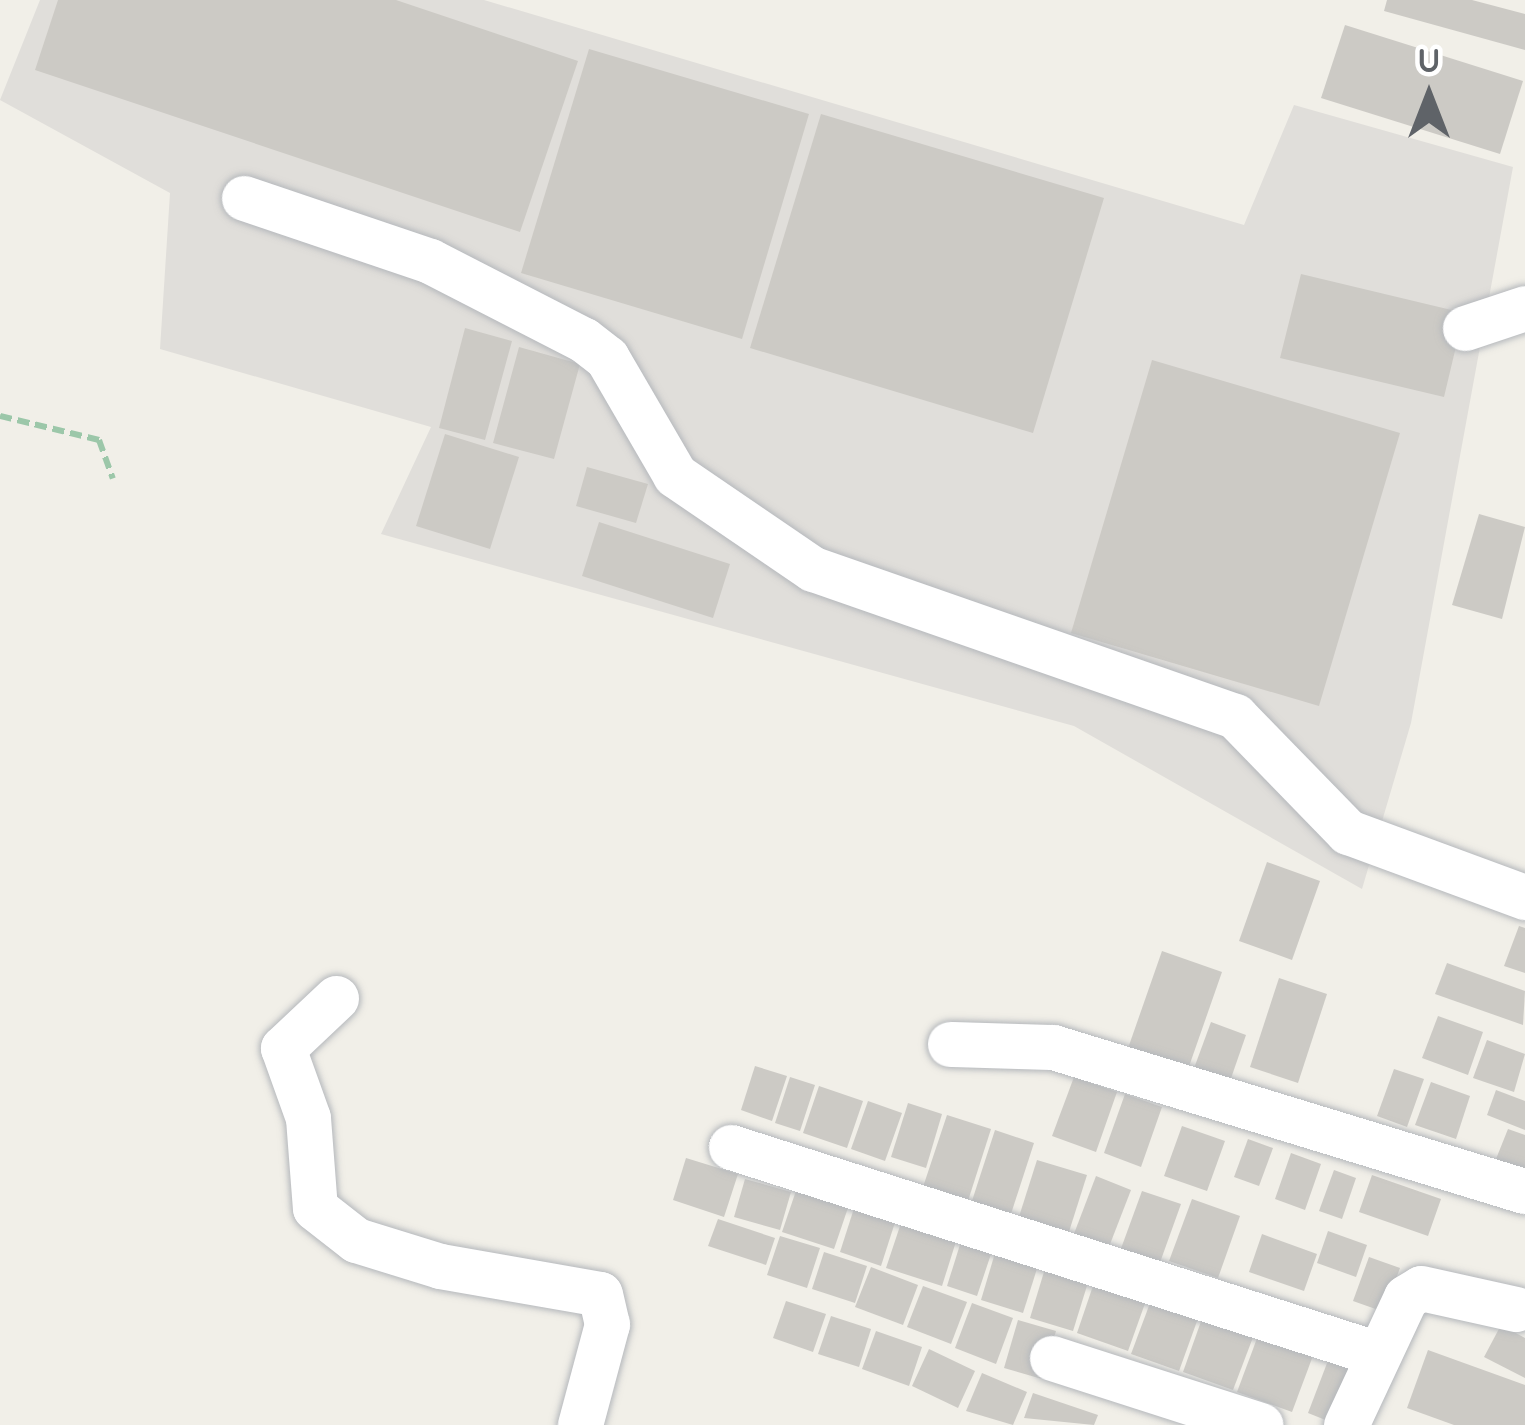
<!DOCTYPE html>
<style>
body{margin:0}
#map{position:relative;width:1525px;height:1425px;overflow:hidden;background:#f1efe8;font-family:Quicksand,sans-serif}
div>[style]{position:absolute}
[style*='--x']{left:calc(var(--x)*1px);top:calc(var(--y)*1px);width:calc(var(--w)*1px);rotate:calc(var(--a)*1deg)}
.industrial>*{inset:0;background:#e0deda}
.building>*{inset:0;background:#cccac5}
.path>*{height:6px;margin-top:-3px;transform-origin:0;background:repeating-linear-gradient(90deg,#9cc7a9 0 12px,transparent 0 18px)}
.roads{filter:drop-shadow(0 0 3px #b5b8bc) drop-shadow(0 0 3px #b5b8bc)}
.minor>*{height:45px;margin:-22.5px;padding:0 22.5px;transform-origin:22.5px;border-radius:22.5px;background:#fff}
span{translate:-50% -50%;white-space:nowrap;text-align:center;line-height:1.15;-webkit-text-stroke:9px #fff;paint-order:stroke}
.north{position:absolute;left:1369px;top:36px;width:120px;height:120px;-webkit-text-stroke:9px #fff;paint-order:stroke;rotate:0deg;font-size:33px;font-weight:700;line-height:48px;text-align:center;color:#5f6368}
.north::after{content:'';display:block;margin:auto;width:42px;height:54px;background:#5f6368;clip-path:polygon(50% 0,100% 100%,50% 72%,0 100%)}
</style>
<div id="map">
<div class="industrial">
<i style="clip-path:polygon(40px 0,484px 0,1244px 225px,1294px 105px,1513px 167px,1411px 723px,1362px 889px,1074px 726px,381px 534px,431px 427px,160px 349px,170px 193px,0 100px)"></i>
</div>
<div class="building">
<i style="clip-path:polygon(58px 0,396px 0,578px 61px,520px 232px,35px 70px)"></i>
<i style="clip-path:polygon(1387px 0,1472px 0,1525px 14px,1525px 50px,1384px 11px)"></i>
<i style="clip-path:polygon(1345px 25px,1523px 81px,1500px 154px,1321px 98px)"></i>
<i style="clip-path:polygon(589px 49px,809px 114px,742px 339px,521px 273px)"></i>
<i style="clip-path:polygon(821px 114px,1104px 198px,1033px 433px,750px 348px)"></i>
<i style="clip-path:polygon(1301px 274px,1464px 313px,1444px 397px,1280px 358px)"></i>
<i style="clip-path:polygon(465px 328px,512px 341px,485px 440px,439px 428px)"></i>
<i style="clip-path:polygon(519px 347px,580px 364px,554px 459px,493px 443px)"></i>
<i style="clip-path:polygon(1152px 360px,1400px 433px,1319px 706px,1071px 633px)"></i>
<i style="clip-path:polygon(445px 434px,519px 457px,490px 549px,416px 526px)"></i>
<i style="clip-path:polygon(587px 467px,648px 484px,636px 523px,576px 506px)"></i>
<i style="clip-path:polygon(1479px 514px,1525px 527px,1502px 619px,1452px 605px)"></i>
<i style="clip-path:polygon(599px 522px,730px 564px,713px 618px,582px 576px)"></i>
<i style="clip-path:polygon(1267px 862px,1320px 881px,1292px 960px,1239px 941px)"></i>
<i style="clip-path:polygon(1519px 926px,1525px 928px,1525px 973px,1504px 966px)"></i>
<i style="clip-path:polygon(1162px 951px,1222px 972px,1186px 1075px,1126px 1054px)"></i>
<i style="clip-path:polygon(1447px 963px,1525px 991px,1523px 1025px,1435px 994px)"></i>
<i style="clip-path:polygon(1279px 978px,1327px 994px,1298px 1083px,1250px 1067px)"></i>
<i style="clip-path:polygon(1438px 1016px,1483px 1032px,1468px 1075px,1422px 1058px)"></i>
<i style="clip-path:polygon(1211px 1022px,1246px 1035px,1229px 1084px,1193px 1071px)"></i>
<i style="clip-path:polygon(1487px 1040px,1525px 1054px,1514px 1092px,1473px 1078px)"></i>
<i style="clip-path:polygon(755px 1066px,787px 1076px,772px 1121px,741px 1110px)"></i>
<i style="clip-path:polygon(1394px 1069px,1424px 1079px,1407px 1127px,1377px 1116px)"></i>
<i style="clip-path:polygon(790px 1077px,815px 1085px,800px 1131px,775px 1123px)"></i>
<i style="clip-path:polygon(1074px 1077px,1117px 1092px,1096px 1152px,1052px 1136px)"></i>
<i style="clip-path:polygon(1431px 1082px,1470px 1096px,1456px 1139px,1415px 1125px)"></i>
<i style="clip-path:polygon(819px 1086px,863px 1101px,847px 1148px,803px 1133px)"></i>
<i style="clip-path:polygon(1496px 1090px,1525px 1101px,1525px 1130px,1487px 1115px)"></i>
<i style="clip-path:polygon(1125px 1094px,1162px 1107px,1141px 1167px,1104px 1153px)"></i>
<i style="clip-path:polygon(868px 1101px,902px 1113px,885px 1161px,851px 1149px)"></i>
<i style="clip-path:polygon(908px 1103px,942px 1114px,926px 1168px,891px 1157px)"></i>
<i style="clip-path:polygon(947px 1115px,991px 1129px,967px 1204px,922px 1190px)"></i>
<i style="clip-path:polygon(1182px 1126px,1225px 1141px,1207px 1191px,1164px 1176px)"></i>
<i style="clip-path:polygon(1508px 1129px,1525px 1135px,1525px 1182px,1492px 1169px)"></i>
<i style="clip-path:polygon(995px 1130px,1034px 1143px,1009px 1220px,970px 1207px)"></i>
<i style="clip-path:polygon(1248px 1139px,1273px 1148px,1259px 1186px,1234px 1177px)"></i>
<i style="clip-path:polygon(1291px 1153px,1321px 1164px,1305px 1210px,1275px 1199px)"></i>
<i style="clip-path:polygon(686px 1158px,738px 1174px,724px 1217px,673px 1200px)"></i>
<i style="clip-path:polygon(1037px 1160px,1087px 1175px,1067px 1238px,1017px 1223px)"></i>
<i style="clip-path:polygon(1334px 1170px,1356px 1178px,1342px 1219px,1319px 1211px)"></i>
<i style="clip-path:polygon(1372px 1175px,1441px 1199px,1428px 1236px,1359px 1212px)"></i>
<i style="clip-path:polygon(1096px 1176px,1131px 1190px,1107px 1252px,1072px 1239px)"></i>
<i style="clip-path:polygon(745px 1179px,791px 1192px,780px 1230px,734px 1217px)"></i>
<i style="clip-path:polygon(800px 1179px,852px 1196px,834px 1249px,782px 1232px)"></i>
<i style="clip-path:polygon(1142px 1191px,1181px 1204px,1158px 1268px,1119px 1254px)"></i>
<i style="clip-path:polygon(857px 1199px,898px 1213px,881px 1266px,840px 1252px)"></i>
<i style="clip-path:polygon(1192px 1199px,1240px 1216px,1218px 1278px,1169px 1261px)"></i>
<i style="clip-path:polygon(904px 1214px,959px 1232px,942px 1286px,886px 1268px)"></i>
<i style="clip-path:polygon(718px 1219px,775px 1238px,766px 1265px,708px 1246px)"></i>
<i style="clip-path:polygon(1328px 1231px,1367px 1245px,1356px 1277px,1317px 1263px)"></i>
<i style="clip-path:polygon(964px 1232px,995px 1242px,977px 1296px,947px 1286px)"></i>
<i style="clip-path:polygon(1262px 1234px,1317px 1254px,1304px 1291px,1249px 1272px)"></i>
<i style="clip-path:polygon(780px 1236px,820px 1248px,807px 1288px,767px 1275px)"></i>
<i style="clip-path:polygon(998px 1243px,1041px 1256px,1023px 1313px,981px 1300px)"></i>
<i style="clip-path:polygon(824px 1252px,867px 1266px,855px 1303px,812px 1289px)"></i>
<i style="clip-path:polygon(1369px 1257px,1400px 1268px,1384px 1312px,1353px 1301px)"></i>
<i style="clip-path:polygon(1047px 1262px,1090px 1276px,1073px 1331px,1030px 1318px)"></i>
<i style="clip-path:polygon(871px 1267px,918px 1285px,903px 1325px,855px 1307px)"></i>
<i style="clip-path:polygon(1096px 1277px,1148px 1295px,1128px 1351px,1077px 1333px)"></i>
<i style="clip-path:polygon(923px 1286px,967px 1302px,951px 1344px,907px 1327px)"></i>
<i style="clip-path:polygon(1153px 1295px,1200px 1313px,1179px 1371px,1131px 1354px)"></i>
<i style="clip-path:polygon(786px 1301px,826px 1314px,813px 1352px,773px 1338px)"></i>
<i style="clip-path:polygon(972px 1303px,1013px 1318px,996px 1364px,955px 1348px)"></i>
<i style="clip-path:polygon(1204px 1313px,1255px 1332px,1233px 1390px,1183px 1372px)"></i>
<i style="clip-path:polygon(831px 1316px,871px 1329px,859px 1367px,818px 1354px)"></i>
<i style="clip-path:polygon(1018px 1320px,1056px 1331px,1042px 1379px,1004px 1368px)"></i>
<i style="clip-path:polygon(1501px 1325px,1525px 1338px,1525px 1378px,1484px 1357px)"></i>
<i style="clip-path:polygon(876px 1331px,922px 1347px,909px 1386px,862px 1369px)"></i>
<i style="clip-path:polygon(1259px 1333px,1314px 1353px,1292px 1412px,1237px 1392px)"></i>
<i style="clip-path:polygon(929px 1349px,975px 1371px,958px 1408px,912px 1386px)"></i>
<i style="clip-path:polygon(1428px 1350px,1525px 1385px,1525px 1425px,1454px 1425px,1407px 1408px)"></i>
<i style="clip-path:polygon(1329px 1358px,1359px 1368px,1338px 1425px,1308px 1413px)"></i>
<i style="clip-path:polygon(982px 1373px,1027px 1392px,1013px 1425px,966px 1411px)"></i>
<i style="clip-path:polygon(1033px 1393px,1098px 1415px,1094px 1425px,1024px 1418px)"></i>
</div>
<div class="path">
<i style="--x:0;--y:416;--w:102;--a:13.6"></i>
<i style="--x:99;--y:440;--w:41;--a:70.3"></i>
</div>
<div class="roads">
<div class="minor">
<i style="--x:244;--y:198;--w:196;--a:18.7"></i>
<i style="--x:430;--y:261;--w:173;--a:27.2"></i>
<i style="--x:584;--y:340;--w:29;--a:38"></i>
<i style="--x:607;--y:358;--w:135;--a:59.8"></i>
<i style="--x:675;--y:475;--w:167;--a:34.3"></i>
<i style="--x:813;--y:569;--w:447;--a:19.2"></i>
<i style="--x:1235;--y:716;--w:162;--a:45.8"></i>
<i style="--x:1348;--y:832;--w:189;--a:20.2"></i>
<i style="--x:1465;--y:328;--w:63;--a:-18.4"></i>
<i style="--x:336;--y:998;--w:73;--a:136.7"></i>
<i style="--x:283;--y:1048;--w:74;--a:70.3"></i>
<i style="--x:308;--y:1118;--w:90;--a:85.6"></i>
<i style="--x:315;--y:1208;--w:52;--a:38"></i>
<i style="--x:356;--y:1240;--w:88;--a:17.2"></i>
<i style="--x:440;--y:1266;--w:162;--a:9.9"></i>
<i style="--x:600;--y:1294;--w:31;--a:77"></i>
<i style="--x:607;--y:1324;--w:105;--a:105"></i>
<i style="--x:950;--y:1044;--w:103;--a:1.7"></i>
<i style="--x:1053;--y:1047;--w:493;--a:17"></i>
<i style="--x:731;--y:1147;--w:676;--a:17.74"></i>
<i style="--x:1052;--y:1358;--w:219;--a:17.8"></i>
<i style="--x:1346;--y:1425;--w:141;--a:-64.9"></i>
<i style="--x:1406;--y:1297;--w:17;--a:-31"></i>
<i style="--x:1421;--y:1288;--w:97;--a:12.5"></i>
</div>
</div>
<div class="north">U</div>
</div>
